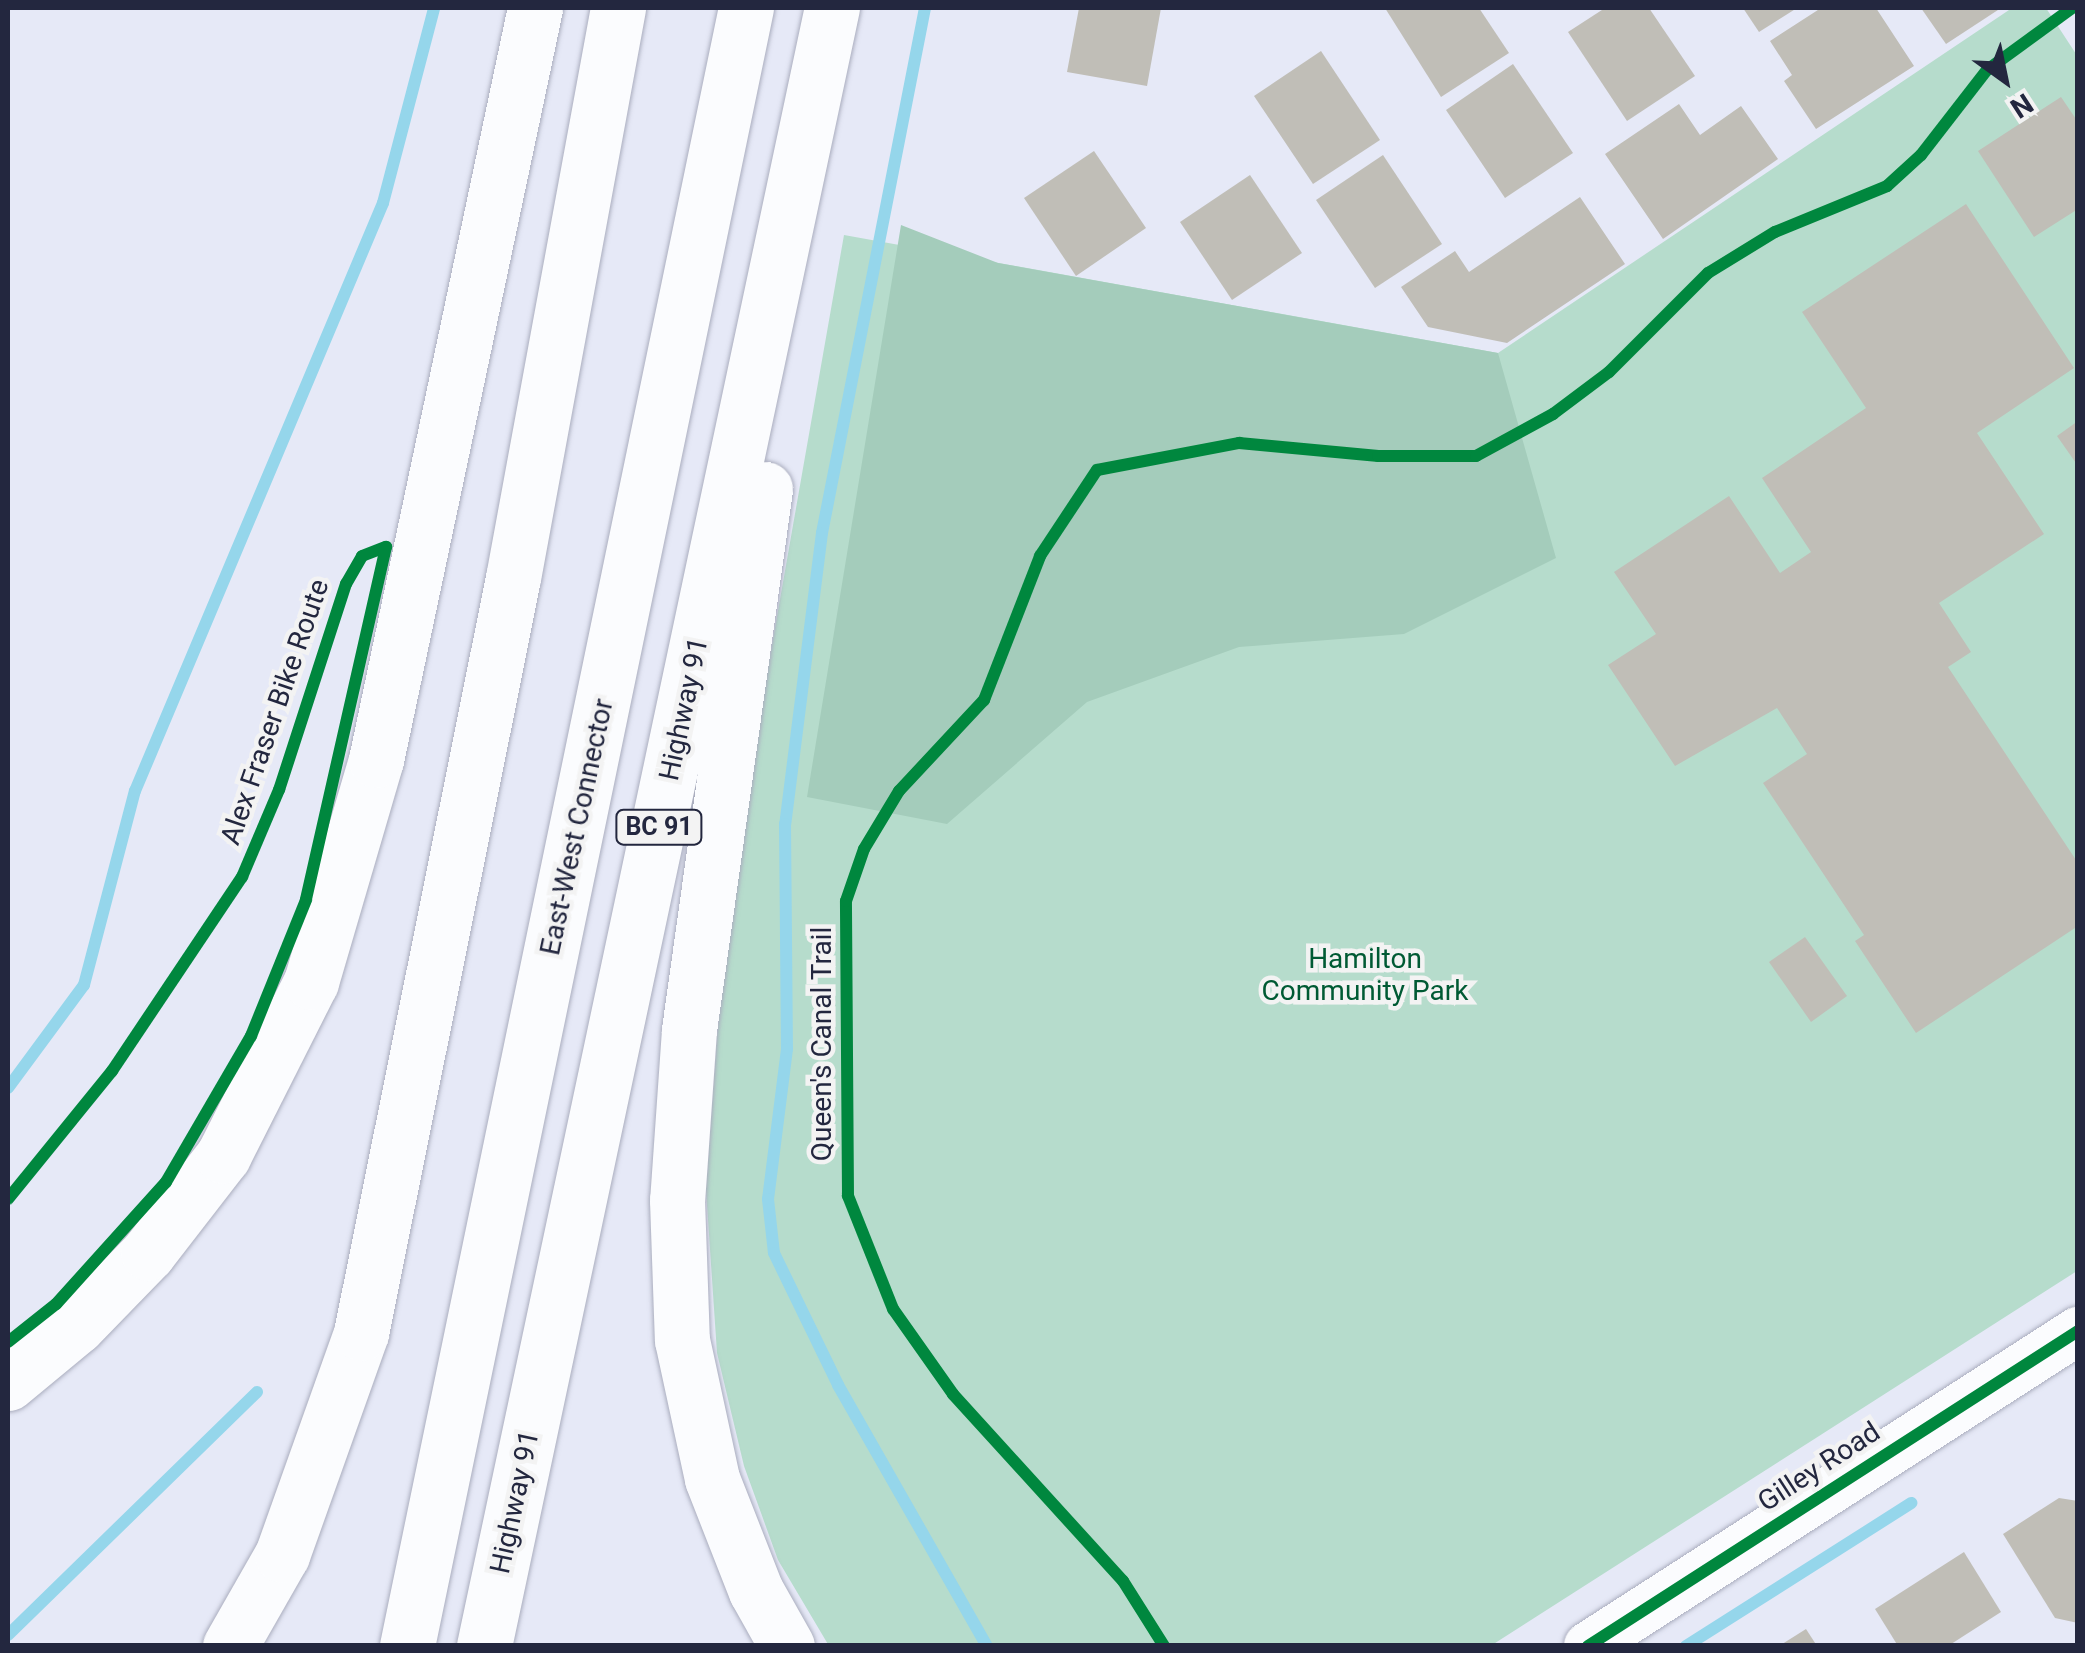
<!DOCTYPE html>
<style>
body{margin:0}
#map{position:relative;width:2085px;height:1653px;overflow:hidden;background:#e6e9f7;font-family:Roboto,sans-serif}
div>[style]{position:absolute}
[style*='--x']{left:calc(var(--x)*1px);top:calc(var(--y)*1px);width:calc(var(--w)*1px);rotate:calc(var(--a)*1deg)}
.green>*{inset:0;background:#b6dccc}
.forest>*{inset:0;background:#a4ccbb}
.stream>*{height:12px;margin:-6px;padding:0 6px;transform-origin:6px;border-radius:6px;background:#95d6eb}
.building>*{inset:0;background:#c0beb7}
.roads{filter:drop-shadow(0 0 2px #aaadbe) drop-shadow(0 0 2px #aaadbe)}
.minor>*{height:48px;margin:-24px;padding:0 24px;transform-origin:24px;border-radius:24px;background:#fbfcfe}
.motorway>*{height:55px;margin:-27.5px;padding:0 27.5px;transform-origin:27.5px;border-radius:27.5px;background:#fbfcfe}
.cycleway>*{height:12px;margin:-6px;padding:0 6px;transform-origin:6px;border-radius:6px;background:#00873e}
span{translate:-50% -50%;white-space:nowrap;text-align:center;line-height:1.15;-webkit-text-stroke:9px #f3f3f3;paint-order:stroke}
.shield-label span{padding:2px 8px;background:#f3f3f3;border:2px solid;border-radius:8px;-webkit-text-stroke-width:0}
.shield-label{font-size:25px;color:#23273f;font-weight:700}
.street-label{font-size:28px;color:#23273f}
.park-label{font-size:28px;color:#005a34}
.frame{position:absolute;inset:0;border:10px solid #23273f;pointer-events:none}
.north{position:absolute;left:1955px;top:30px;width:100px;height:100px;-webkit-text-stroke:8px #f3f3f3;paint-order:stroke;rotate:147deg;font-size:28px;font-weight:700;line-height:40px;text-align:center;color:#23273f}
.north::after{content:'';display:block;margin:auto;width:35px;height:45px;background:#23273f;clip-path:polygon(50% 0,100% 100%,50% 72%,0 100%)}
</style>
<div id="map">
<div class="green">
<i style="clip-path:polygon(2012px 8px,2046px 8px,2078px 57px,2077px 1271px,1492px 1645px,829px 1646px,778px 1560px,744px 1466px,717px 1353px,706px 1190px,717px 1036px,747px 787px,844px 235px,1498px 353px)"></i>
</div>
<div class="forest">
<i style="clip-path:polygon(901px 225px,998px 263px,1498px 353px,1556px 558px,1404px 634px,1239px 647px,1087px 702px,947px 824px,807px 797px)"></i>
</div>
<div class="stream">
<i style="--x:925;--y:8;--w:535;--a:101.1"></i>
<i style="--x:822;--y:533;--w:293;--a:97.2"></i>
<i style="--x:785;--y:824;--w:225;--a:89.5"></i>
<i style="--x:787;--y:1049;--w:151;--a:97.2"></i>
<i style="--x:768;--y:1199;--w:54;--a:83.7"></i>
<i style="--x:774;--y:1253;--w:147;--a:64.1"></i>
<i style="--x:838;--y:1385;--w:301;--a:60.3"></i>
<i style="--x:8;--y:1088;--w:128;--a:-53.6"></i>
<i style="--x:84;--y:985;--w:201;--a:-75.3"></i>
<i style="--x:135;--y:791;--w:638;--a:-67.13"></i>
<i style="--x:383;--y:203;--w:202;--a:-75.3"></i>
<i style="--x:8;--y:1635;--w:348;--a:-44.3"></i>
<i style="--x:1686;--y:1646;--w:267;--a:-32.4"></i>
</div>
<div class="building">
<i style="clip-path:polygon(1079px 8px,1161px 8px,1147px 86px,1067px 72px)"></i>
<i style="clip-path:polygon(1385px 8px,1479px 8px,1509px 53px,1441px 97px)"></i>
<i style="clip-path:polygon(1605px 8px,1649px 8px,1695px 76px,1627px 121px,1568px 32px)"></i>
<i style="clip-path:polygon(1743px 8px,1797px 8px,1759px 32px)"></i>
<i style="clip-path:polygon(1821px 8px,1876px 8px,1914px 66px,1816px 129px,1784px 81px,1792px 75px,1770px 41px)"></i>
<i style="clip-path:polygon(1921px 8px,2001px 8px,1946px 44px)"></i>
<i style="clip-path:polygon(1321px 51px,1380px 140px,1313px 184px,1254px 96px)"></i>
<i style="clip-path:polygon(1513px 64px,1573px 153px,1505px 198px,1446px 110px)"></i>
<i style="clip-path:polygon(2061px 97px,2078px 122px,2078px 209px,2034px 237px,1978px 151px)"></i>
<i style="clip-path:polygon(1679px 104px,1700px 135px,1741px 106px,1778px 159px,1663px 239px,1605px 154px)"></i>
<i style="clip-path:polygon(1094px 151px,1146px 228px,1076px 276px,1024px 198px)"></i>
<i style="clip-path:polygon(1383px 155px,1442px 244px,1375px 288px,1316px 200px)"></i>
<i style="clip-path:polygon(1250px 175px,1302px 253px,1232px 300px,1180px 222px)"></i>
<i style="clip-path:polygon(1580px 197px,1625px 264px,1507px 343px,1428px 327px,1401px 287px,1455px 251px,1469px 272px)"></i>
<i style="clip-path:polygon(1966px 204px,2074px 368px,1977px 433px,2044px 534px,1939px 603px,1971px 652px,1948px 667px,2078px 863px,2078px 926px,1916px 1033px,1855px 941px,1864px 935px,1763px 783px,1807px 754px,1777px 708px,1675px 766px,1608px 665px,1656px 634px,1614px 572px,1729px 496px,1780px 573px,1811px 552px,1762px 478px,1866px 408px,1802px 312px)"></i>
<i style="clip-path:polygon(2078px 421px,2078px 466px,2057px 436px)"></i>
<i style="clip-path:polygon(1805px 937px,1847px 996px,1811px 1022px,1769px 962px)"></i>
<i style="clip-path:polygon(2059px 1498px,2078px 1501px,2078px 1623px,2055px 1618px,2003px 1534px)"></i>
<i style="clip-path:polygon(1964px 1552px,2001px 1612px,1948px 1646px,1898px 1646px,1875px 1609px)"></i>
<i style="clip-path:polygon(1806px 1629px,1817px 1646px,1779px 1646px)"></i>
</div>
<div class="roads">
<div class="minor">
<i style="--x:1588;--y:1646;--w:583;--a:-32.74"></i>
</div>
<div class="motorway">
<i style="--x:765;--y:489;--w:546;--a:98"></i>
<i style="--x:689;--y:1030;--w:170;--a:94"></i>
<i style="--x:677;--y:1200;--w:140;--a:88"></i>
<i style="--x:682;--y:1340;--w:142;--a:77.8"></i>
<i style="--x:712;--y:1479;--w:120;--a:68.6"></i>
<i style="--x:756;--y:1591;--w:63;--a:60.6"></i>
<i style="--x:8;--y:1383;--w:89;--a:-39.6"></i>
<i style="--x:77;--y:1326;--w:102;--a:-45.8"></i>
<i style="--x:148;--y:1253;--w:123;--a:-52.3"></i>
<i style="--x:223;--y:1156;--w:195;--a:-63.2"></i>
<i style="--x:311;--y:982;--w:231;--a:-73.7"></i>
<i style="--x:376;--y:760;--w:769;--a:-78.06"></i>
<i style="--x:230;--y:1646;--w:105;--a:-60.3"></i>
<i style="--x:282;--y:1555;--w:236;--a:-70.4"></i>
<i style="--x:361;--y:1333;--w:770;--a:-78.62"></i>
<i style="--x:513;--y:578;--w:580;--a:-79.56"></i>
<i style="--x:407;--y:1646;--w:1673;--a:-78.31"></i>
<i style="--x:484;--y:1646;--w:1675;--a:-78.01"></i>
</div>
</div>
<div class="cycleway">
<i style="--x:8;--y:1199;--w:165;--a:-50.9"></i>
<i style="--x:112;--y:1071;--w:234;--a:-56.2"></i>
<i style="--x:242;--y:877;--w:95;--a:-67"></i>
<i style="--x:279;--y:790;--w:217;--a:-72"></i>
<i style="--x:346;--y:584;--w:32;--a:-60"></i>
<i style="--x:362;--y:556;--w:26;--a:-21"></i>
<i style="--x:386;--y:547;--w:362;--a:102.8"></i>
<i style="--x:306;--y:900;--w:147;--a:112"></i>
<i style="--x:251;--y:1036;--w:169;--a:120.2"></i>
<i style="--x:166;--y:1182;--w:164;--a:132"></i>
<i style="--x:56;--y:1304;--w:61;--a:141.6"></i>
<i style="--x:1164;--y:1646;--w:77;--a:-122.2"></i>
<i style="--x:1123;--y:1581;--w:253;--a:-132.3"></i>
<i style="--x:953;--y:1394;--w:104;--a:-125.2"></i>
<i style="--x:893;--y:1309;--w:122;--a:-111.7"></i>
<i style="--x:848;--y:1196;--w:295;--a:-90.4"></i>
<i style="--x:846;--y:901;--w:55;--a:-70.9"></i>
<i style="--x:864;--y:849;--w:68;--a:-58.9"></i>
<i style="--x:899;--y:791;--w:125;--a:-47"></i>
<i style="--x:984;--y:700;--w:155;--a:-68.7"></i>
<i style="--x:1040;--y:556;--w:103;--a:-56.5"></i>
<i style="--x:1097;--y:470;--w:145;--a:-10.8"></i>
<i style="--x:1239;--y:443;--w:140;--a:5.3"></i>
<i style="--x:1378;--y:456;--w:98;--a:0"></i>
<i style="--x:1476;--y:456;--w:88;--a:-28.6"></i>
<i style="--x:1553;--y:414;--w:70;--a:-36.9"></i>
<i style="--x:1609;--y:372;--w:140;--a:-45"></i>
<i style="--x:1708;--y:273;--w:79;--a:-31.5"></i>
<i style="--x:1775;--y:232;--w:121;--a:-22.3"></i>
<i style="--x:1887;--y:186;--w:46;--a:-42.4"></i>
<i style="--x:1921;--y:155;--w:108;--a:-52.2"></i>
<i style="--x:1987;--y:70;--w:105;--a:-36.1"></i>
<i style="--x:1588;--y:1646;--w:583;--a:-32.74"></i>
</div>
<div class="shield-label">
<span style="left:659px;top:827px">BC 91</span>
</div>
<div class="street-label">
<span style="left:684px;top:709px;rotate:-78deg">Highway 91</span>
<span style="left:275px;top:712px;rotate:-71deg">Alex Fraser Bike Route</span>
<span style="left:577px;top:827px;rotate:-78deg">East-West Connector</span>
<span style="left:822px;top:1044px;rotate:-90deg">Queen's Canal Trail</span>
<span style="left:1819px;top:1467px;rotate:-33deg">Gilley Road</span>
<span style="left:515px;top:1502px;rotate:-78deg">Highway 91</span>
</div>
<div class="park-label">
<span style="left:1365px;top:975px">Hamilton<br>Community Park</span>
</div>
<div class="frame"></div>
<div class="north">N</div>
</div>
